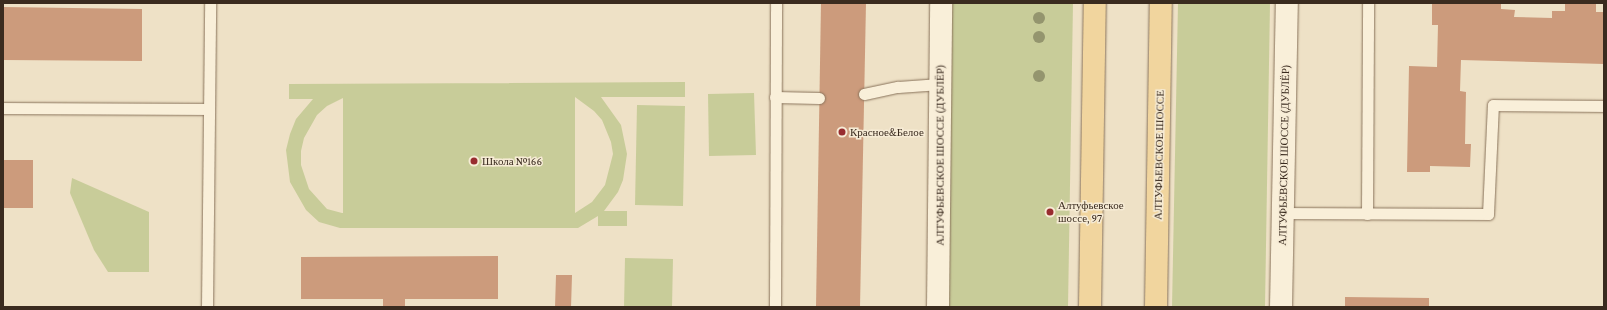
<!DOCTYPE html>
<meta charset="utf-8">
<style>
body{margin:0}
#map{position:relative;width:1607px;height:310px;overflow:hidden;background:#eee1c6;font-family:"Crimson Pro",serif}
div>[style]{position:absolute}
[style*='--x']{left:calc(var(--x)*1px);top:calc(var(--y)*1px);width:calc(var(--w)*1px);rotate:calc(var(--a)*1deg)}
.green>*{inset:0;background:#c8cc99}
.building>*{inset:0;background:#cc9b7c}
.roads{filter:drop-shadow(0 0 1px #89735b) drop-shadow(0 0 1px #89735b)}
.lane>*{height:11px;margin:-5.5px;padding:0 5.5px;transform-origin:5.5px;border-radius:5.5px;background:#f9efd9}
.secondary>*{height:22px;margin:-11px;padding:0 11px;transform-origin:11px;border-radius:11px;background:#f9efd9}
.primary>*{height:22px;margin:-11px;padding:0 11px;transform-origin:11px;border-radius:11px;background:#f1d59e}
.trees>*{width:12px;height:12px;margin:-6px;border-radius:50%;background:#94956e}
.dots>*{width:11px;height:11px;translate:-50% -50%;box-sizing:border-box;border:2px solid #f6ebd5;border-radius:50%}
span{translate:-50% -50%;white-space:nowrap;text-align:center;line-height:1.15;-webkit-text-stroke:3px #f6ebd5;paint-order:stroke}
.poi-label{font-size:11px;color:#3a2b1f}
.left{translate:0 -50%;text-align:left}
.street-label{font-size:11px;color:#3a2b1f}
.frame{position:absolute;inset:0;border:4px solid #3a2b1f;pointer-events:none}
</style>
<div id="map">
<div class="green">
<i style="clip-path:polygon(952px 3px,1073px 3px,1068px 307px,948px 307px)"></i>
<i style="clip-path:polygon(1178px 3px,1270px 3px,1265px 307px,1172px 307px)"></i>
<i style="clip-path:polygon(evenodd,685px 82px,685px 97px,601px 97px,621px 125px,627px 154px,623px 180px,618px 192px,604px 211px,627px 211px,627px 226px,598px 226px,598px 216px,578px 228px,340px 228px,319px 222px,306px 210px,290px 182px,286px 150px,290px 134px,296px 119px,313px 99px,289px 99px,289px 84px,685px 82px,575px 97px,594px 111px,602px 120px,611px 142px,613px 154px,605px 185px,592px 202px,575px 213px,575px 97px,685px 82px,343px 98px,343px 213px,342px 213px,327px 209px,309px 189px,301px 165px,301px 151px,304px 138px,317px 115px,327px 106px,343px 98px)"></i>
<i style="clip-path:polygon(754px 93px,756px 155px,709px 156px,708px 94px)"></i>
<i style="clip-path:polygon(637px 105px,685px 106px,683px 206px,635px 205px)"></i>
<i style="clip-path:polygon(72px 178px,149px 212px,149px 272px,108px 272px,94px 250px,70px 193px)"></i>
<i style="clip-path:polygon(625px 258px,673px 259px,672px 307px,624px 307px)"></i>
</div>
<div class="building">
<i style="clip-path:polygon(821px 3px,866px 3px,860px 307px,816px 307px)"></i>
<i style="clip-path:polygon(1432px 3px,1501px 3px,1501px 9px,1515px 10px,1514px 17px,1552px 18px,1552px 11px,1565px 11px,1565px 3px,1596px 4px,1596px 12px,1604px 12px,1604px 64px,1461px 60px,1460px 91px,1466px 92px,1465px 144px,1471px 144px,1470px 167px,1430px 166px,1430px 172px,1407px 172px,1409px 66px,1437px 67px,1438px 25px,1432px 25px)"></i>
<i style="clip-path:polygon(3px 7px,142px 9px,142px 61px,3px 60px)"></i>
<i style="clip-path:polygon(3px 160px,33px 160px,33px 208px,3px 208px)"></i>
<i style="clip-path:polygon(498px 256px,498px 299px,405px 299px,405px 307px,383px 307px,383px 299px,301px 299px,301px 257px)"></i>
<i style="clip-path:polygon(556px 275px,572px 275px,571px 307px,555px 307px)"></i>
<i style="clip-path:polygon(1345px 297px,1429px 298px,1429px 307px,1345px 307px)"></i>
</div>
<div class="roads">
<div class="lane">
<i style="--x:864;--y:94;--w:35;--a:-12"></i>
<i style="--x:898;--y:87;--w:42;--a:-4.1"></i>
<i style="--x:775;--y:97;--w:44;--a:1.3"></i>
<i style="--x:3;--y:108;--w:206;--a:0.3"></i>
<i style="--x:1283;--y:213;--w:205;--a:0.3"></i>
<i style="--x:1488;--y:214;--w:109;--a:-87.4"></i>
<i style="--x:1493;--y:105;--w:111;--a:0.5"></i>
<i style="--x:1367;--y:214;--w:211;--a:-89.7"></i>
<i style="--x:207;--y:307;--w:304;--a:-89.4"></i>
<i style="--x:775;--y:307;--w:304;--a:-89.8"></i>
</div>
<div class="secondary">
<i style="--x:938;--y:307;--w:304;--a:-89.4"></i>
<i style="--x:1281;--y:307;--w:304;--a:-88.9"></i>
</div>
<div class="primary">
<i style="--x:1090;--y:307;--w:304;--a:-89.1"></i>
<i style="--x:1156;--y:307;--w:304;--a:-89.1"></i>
</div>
</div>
<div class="trees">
<i style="left:1039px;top:18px"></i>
<i style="left:1039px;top:37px"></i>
<i style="left:1039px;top:76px"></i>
</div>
<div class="dots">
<i style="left:842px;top:132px;background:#982c2f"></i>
<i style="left:474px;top:161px;background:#982c2f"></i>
<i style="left:1050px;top:212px;background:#982c2f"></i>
</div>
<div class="poi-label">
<span class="left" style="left:850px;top:132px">Красное&amp;Белое</span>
<span class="left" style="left:482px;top:161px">Школа №166</span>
<span class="left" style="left:1058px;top:212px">Алтуфьевское<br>шоссе, 97</span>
</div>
<div class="street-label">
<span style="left:940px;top:155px;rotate:-90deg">АЛТУФЬЕВСКОЕ ШОССЕ (ДУБЛЁР)</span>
<span style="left:1159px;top:155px;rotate:-89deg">АЛТУФЬЕВСКОЕ ШОССЕ</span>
<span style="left:1284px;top:155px;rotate:-89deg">АЛТУФЬЕВСКОЕ ШОССЕ (ДУБЛЁР)</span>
</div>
<div class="frame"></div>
</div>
